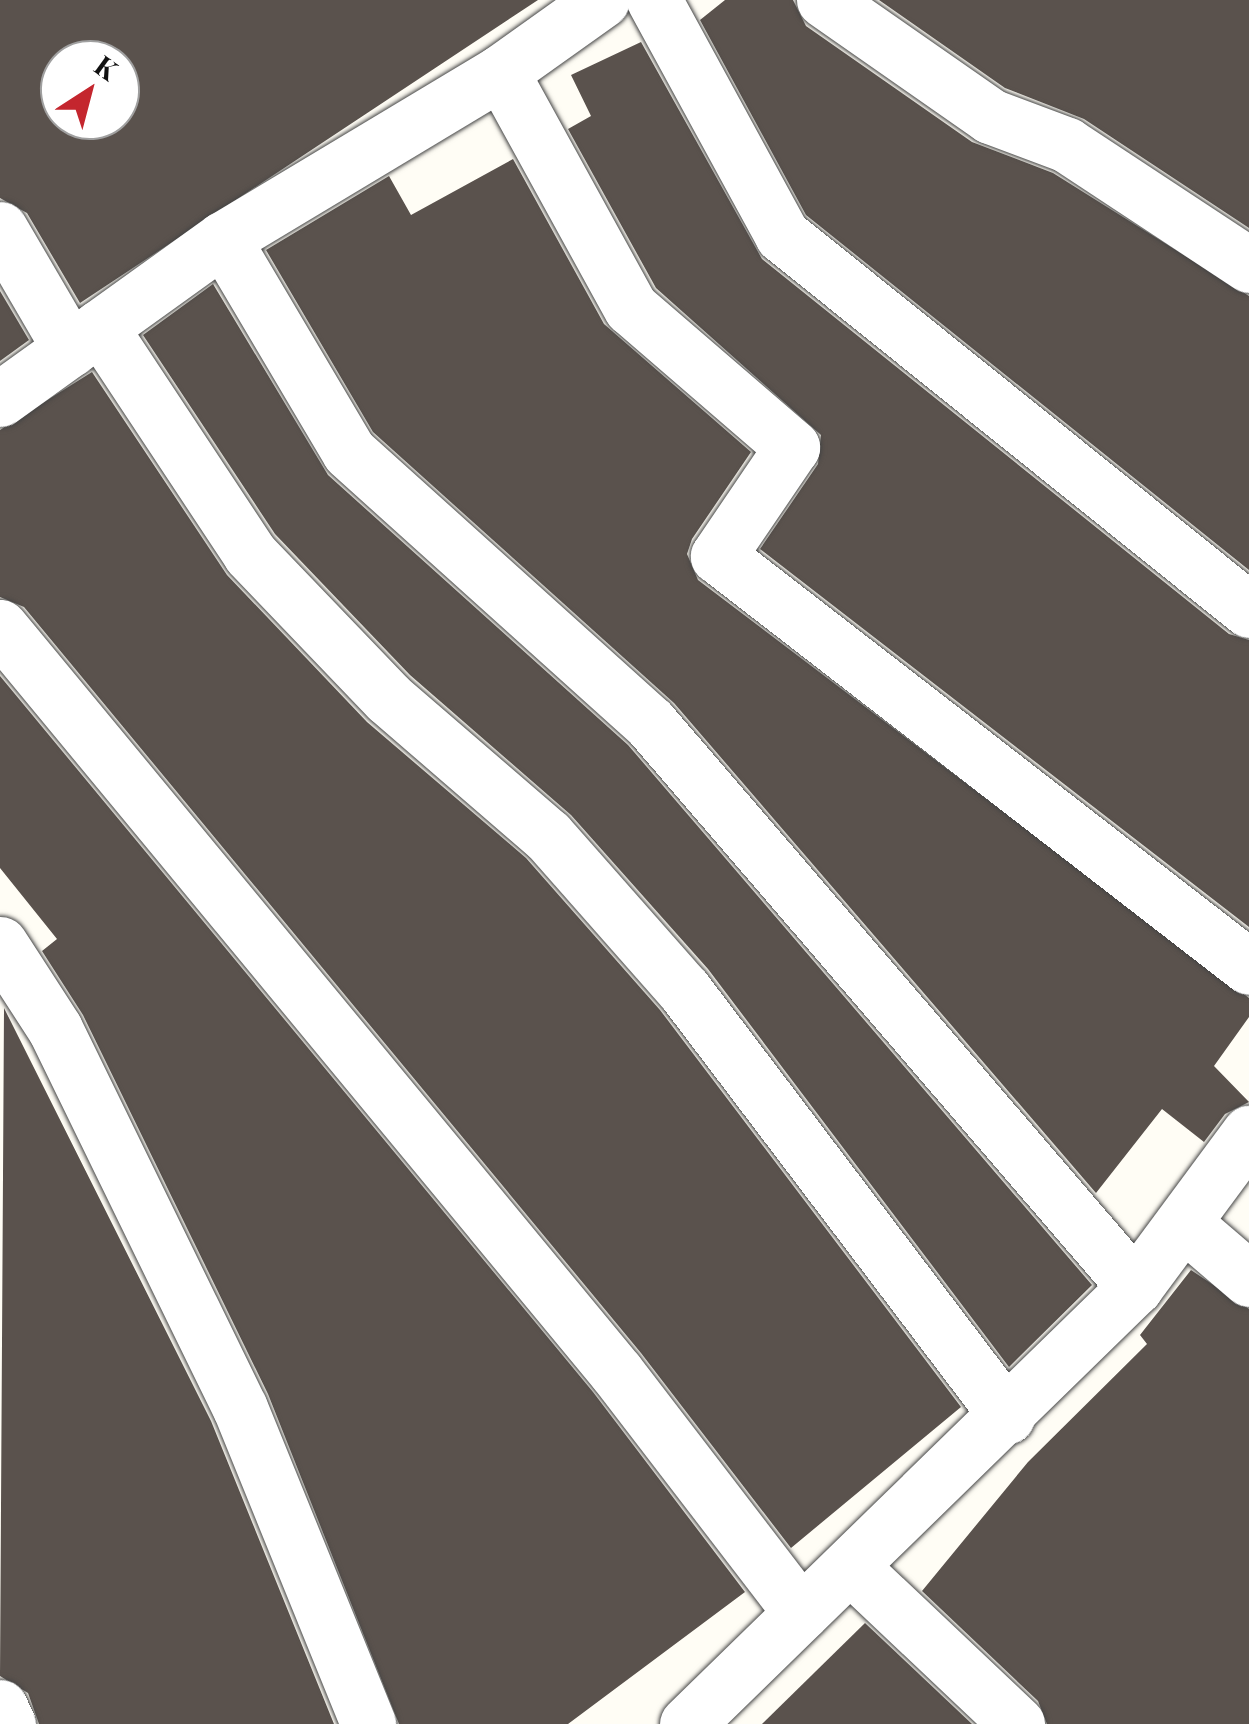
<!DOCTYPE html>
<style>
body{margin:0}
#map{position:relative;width:1249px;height:1724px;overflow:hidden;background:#fffdf5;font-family:"Playfair Display",serif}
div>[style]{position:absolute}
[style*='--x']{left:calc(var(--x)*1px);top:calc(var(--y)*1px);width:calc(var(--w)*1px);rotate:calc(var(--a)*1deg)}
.building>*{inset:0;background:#5a524d}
.roads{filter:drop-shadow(0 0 2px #444) drop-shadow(0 0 2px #444)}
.minor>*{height:55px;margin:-27.5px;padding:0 27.5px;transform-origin:27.5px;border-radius:27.5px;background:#fff}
.tertiary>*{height:55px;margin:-27.5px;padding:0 27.5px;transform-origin:27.5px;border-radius:27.5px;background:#fff}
span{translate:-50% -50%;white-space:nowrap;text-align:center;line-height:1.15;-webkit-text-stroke:10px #fff;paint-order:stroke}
.north{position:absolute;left:40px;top:40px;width:100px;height:100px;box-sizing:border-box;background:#fff;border:2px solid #a0a0a0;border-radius:50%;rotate:36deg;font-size:28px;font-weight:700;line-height:40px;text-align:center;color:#111}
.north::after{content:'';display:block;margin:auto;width:35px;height:45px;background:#c4262e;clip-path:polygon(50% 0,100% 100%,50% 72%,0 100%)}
</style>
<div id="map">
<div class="building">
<i style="clip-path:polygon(evenodd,0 0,538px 0,80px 303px,27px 213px,0 198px,0 0,60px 60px,120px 60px,120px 120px,60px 120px,60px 60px)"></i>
<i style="clip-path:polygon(725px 0,793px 0,806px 26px,972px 142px,1053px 173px,1249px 296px,1249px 570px,806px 215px,700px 20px)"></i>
<i style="clip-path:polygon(879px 0,1249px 0,1249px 228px,1084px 119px,1005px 88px)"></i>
<i style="clip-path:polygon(641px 42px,762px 259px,1229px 634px,1249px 640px,1249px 927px,760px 549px,818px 464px,821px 435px,656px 288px,568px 129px,591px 116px,571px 75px)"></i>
<i style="clip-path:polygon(513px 159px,604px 324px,751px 452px,692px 539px,687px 554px,698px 580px,1249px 998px,1249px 1017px,1214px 1066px,1249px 1102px,1225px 1114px,1204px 1142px,1162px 1109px,1096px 1193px,674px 703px,373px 432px,266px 250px,389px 176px,411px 215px)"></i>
<i style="clip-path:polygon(213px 284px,328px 475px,628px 745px,1092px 1285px,1009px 1367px,708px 969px,571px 815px,410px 675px,275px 534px,143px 335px)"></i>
<i style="clip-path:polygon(0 291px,29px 340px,0 361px)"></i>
<i style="clip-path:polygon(92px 372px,227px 575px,367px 722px,526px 858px,660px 1010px,961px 1407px,791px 1548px,641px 1353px,24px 607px,0 597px,0 430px)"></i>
<i style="clip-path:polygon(0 676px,593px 1392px,745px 1592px,568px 1724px,399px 1724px,268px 1394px,83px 1015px,42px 951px,57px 939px,0 868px)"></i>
<i style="clip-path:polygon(4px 1008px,211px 1421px,334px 1724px,39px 1724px,28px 1693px,0 1676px)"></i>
<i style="clip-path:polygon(1191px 1270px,1249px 1309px,1249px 1724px,1047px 1724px,1038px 1701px,922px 1591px,1028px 1462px,1147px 1344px,1140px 1335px)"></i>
<i style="clip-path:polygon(865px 1623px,972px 1724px,762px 1724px)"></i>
</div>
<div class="roads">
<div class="minor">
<i style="--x:654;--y:0;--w:268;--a:61.4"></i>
<i style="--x:782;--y:235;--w:599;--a:38.76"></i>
<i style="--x:824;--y:0;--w:203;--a:34.9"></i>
<i style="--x:990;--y:116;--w:82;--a:20.6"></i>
<i style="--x:1067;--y:145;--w:218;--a:33.4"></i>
<i style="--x:501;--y:72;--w:269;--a:61.2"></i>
<i style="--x:631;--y:308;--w:213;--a:40.8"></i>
<i style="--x:792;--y:447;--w:132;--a:124.2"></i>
<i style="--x:718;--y:556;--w:671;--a:37.74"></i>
<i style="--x:0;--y:229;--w:139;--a:59.7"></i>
<i style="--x:223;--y:239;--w:247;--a:59.4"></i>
<i style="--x:349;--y:452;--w:405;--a:42"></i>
<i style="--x:650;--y:723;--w:744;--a:49.31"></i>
<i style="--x:100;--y:327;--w:272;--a:56.5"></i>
<i style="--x:250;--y:554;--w:199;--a:46.2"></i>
<i style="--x:388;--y:698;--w:211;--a:40.8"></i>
<i style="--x:548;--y:836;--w:205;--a:48.6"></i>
<i style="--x:684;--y:990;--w:535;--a:52.83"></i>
<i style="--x:0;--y:399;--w:274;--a:-35.7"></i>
<i style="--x:223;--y:239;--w:324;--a:-31"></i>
<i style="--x:501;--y:72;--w:124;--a:-35.5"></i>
<i style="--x:0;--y:627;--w:968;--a:50.41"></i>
<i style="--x:617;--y:1373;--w:302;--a:52.5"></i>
<i style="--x:0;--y:944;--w:101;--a:57.1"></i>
<i style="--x:55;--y:1029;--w:422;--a:64"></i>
<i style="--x:240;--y:1408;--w:341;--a:67.9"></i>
<i style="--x:1186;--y:1225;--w:83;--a:40.6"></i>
<i style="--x:850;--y:1566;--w:230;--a:43.4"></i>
<i style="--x:0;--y:1707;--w:19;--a:65"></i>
</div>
<div class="tertiary">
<i style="--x:687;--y:1724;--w:626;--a:-44.29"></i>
<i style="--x:1135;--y:1287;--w:192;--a:-53.5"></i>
</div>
</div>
<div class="north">K</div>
</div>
